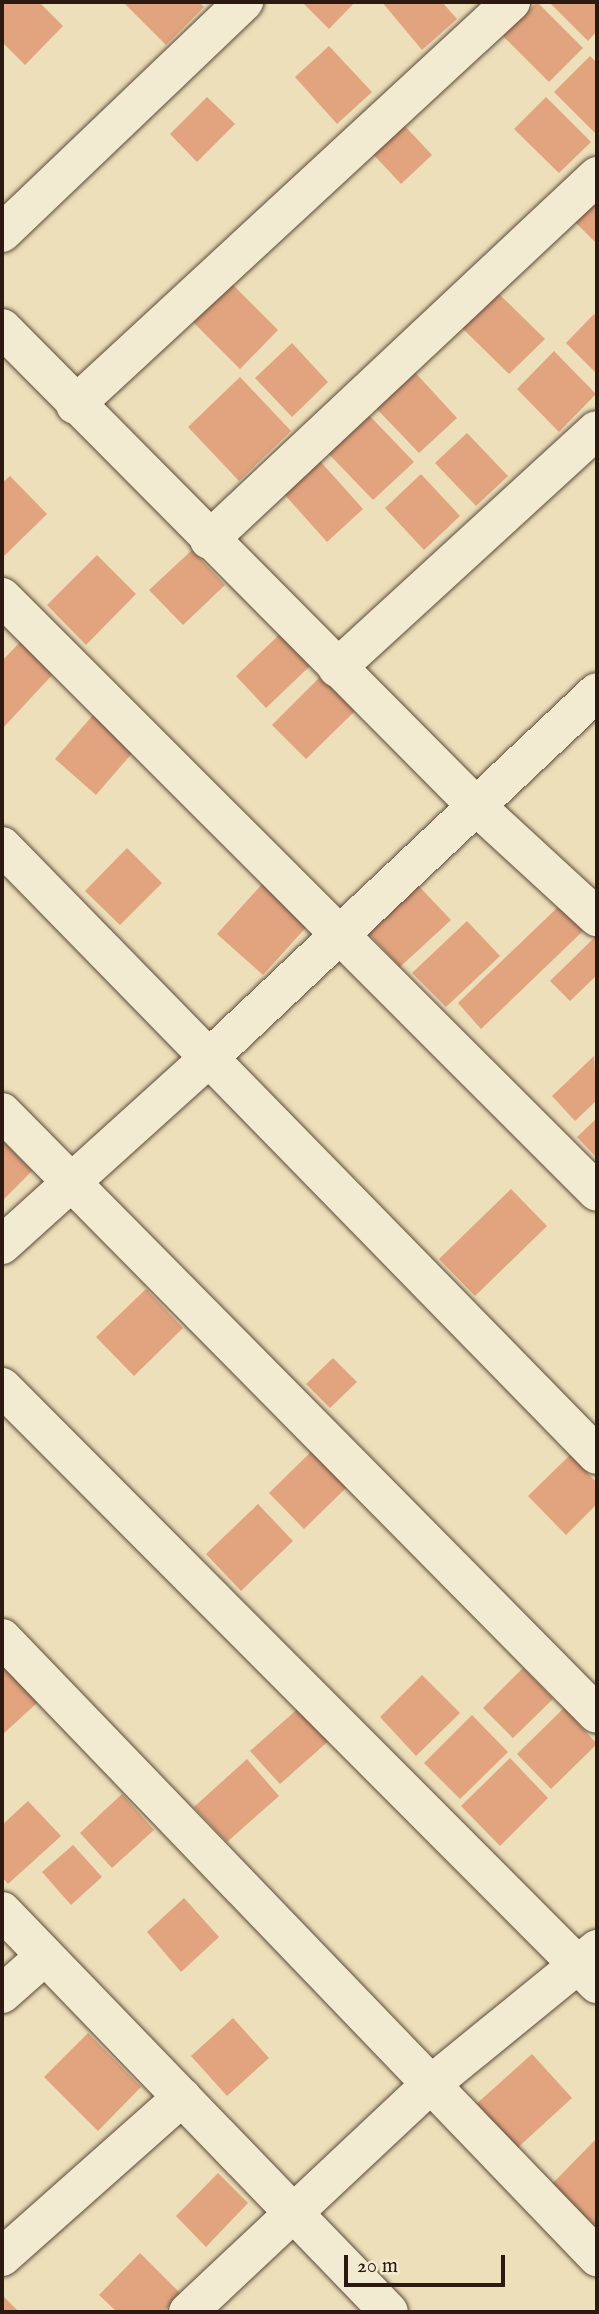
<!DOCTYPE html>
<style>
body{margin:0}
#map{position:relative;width:599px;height:2314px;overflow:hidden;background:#ecdfb9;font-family:"IM FELL English",serif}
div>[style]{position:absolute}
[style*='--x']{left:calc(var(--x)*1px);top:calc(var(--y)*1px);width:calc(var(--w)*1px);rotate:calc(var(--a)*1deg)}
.building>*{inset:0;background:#e2a47f}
.roads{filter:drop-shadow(0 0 2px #5c4a3b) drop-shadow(0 0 2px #5c4a3b)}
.street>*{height:38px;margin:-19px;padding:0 19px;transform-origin:19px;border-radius:19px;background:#f3ead2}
span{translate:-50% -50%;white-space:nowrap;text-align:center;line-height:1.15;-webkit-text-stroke:5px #f3ead2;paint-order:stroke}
.frame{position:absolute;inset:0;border:4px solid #2c1911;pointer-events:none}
.scale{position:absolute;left:344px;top:2255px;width:161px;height:32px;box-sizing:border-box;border:4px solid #2c1911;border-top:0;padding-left:9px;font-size:21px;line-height:24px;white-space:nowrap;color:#2c1911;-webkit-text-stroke:5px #f3ead2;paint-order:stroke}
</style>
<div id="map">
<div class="building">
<i style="clip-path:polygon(2px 2px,39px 2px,63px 26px,25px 65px,2px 42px)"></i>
<i style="clip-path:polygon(123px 2px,199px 2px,204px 7px,166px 45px)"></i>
<i style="clip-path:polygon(302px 2px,355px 2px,329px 29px)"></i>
<i style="clip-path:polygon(382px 2px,442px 2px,457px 19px,422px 50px)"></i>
<i style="clip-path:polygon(537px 2px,583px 48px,549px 82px,503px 36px)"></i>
<i style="clip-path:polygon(549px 2px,597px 2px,597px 31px,588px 41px)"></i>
<i style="clip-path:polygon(329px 46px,372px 92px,337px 124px,295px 77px)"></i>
<i style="clip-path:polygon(590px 56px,597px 63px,597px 135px,554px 92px)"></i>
<i style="clip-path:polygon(207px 97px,235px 124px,197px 162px,170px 134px)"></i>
<i style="clip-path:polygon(546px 97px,591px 142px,559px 173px,514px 129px)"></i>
<i style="clip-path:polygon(402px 123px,432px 155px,401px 184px,371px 152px)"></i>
<i style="clip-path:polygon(597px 188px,597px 244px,569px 216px)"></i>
<i style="clip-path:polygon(230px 282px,278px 330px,240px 369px,192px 321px)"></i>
<i style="clip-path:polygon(495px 290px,545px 339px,509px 374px,460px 326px)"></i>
<i style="clip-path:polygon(594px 314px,597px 317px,597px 374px,566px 343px)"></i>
<i style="clip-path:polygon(292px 343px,328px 382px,292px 417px,255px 378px)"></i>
<i style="clip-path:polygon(554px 351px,596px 394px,559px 432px,517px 389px)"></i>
<i style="clip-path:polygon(412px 369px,457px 418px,419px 453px,374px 406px)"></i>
<i style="clip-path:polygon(240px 377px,291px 431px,239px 481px,188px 427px)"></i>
<i style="clip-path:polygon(366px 412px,414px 462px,373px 500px,325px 450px)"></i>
<i style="clip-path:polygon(467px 433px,508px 476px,476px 506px,435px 463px)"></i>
<i style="clip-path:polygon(320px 461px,363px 509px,327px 542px,284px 494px)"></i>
<i style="clip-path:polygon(421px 474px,460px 516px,424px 550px,385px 508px)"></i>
<i style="clip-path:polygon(10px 476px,47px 514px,2px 558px,2px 483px)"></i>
<i style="clip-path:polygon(192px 550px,225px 585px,183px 625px,149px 590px)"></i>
<i style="clip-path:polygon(97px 555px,136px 594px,86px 645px,47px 605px)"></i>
<i style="clip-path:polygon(280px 634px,310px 666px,266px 708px,236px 676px)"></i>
<i style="clip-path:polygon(21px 641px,55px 672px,2px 729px,2px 661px)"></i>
<i style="clip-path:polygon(325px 672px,360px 706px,306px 759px,272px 725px)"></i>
<i style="clip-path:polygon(93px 715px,134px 751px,96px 795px,55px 759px)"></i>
<i style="clip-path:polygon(127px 848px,162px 883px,120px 925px,85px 891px)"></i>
<i style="clip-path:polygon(413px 880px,451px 920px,400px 967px,363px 927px)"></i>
<i style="clip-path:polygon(264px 882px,309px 924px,263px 975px,217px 934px)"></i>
<i style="clip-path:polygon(559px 906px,583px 931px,481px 1029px,458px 1003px)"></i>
<i style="clip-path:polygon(467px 921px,500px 956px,446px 1007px,412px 973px)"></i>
<i style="clip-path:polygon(595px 937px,597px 975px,570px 1001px,550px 981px)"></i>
<i style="clip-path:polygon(594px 1056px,597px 1100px,575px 1121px,552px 1096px)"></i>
<i style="clip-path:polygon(597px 1118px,597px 1158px,577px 1137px)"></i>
<i style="clip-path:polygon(2px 1140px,32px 1171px,2px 1201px)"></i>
<i style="clip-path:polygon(511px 1189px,547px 1226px,475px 1296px,439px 1259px)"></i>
<i style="clip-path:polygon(146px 1289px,183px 1328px,134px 1376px,96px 1337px)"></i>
<i style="clip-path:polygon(333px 1358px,357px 1382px,330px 1408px,306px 1384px)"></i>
<i style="clip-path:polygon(315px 1448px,350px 1484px,304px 1529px,269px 1493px)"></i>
<i style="clip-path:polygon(570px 1455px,597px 1483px,597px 1504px,566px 1535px,528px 1496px)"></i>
<i style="clip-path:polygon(258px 1504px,293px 1541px,241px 1591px,206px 1554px)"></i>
<i style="clip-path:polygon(4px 1665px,38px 1702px,2px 1735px,2px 1667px)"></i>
<i style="clip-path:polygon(523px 1668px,553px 1699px,513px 1738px,483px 1708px)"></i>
<i style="clip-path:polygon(422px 1675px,460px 1713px,416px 1756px,380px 1717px)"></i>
<i style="clip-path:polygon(302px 1705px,332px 1738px,280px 1784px,250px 1751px)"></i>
<i style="clip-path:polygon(564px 1708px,597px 1744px,551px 1789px,517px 1754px)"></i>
<i style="clip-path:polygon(472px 1715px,508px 1752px,460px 1799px,424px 1763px)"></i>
<i style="clip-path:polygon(510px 1758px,548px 1798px,500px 1846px,461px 1806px)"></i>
<i style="clip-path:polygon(247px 1759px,279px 1796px,227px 1842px,194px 1807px)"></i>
<i style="clip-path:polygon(122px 1794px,154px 1830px,112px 1868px,80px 1833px)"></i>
<i style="clip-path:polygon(28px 1801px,61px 1836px,8px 1884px,2px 1877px,2px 1825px)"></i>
<i style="clip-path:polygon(73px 1845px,102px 1877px,71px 1905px,42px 1872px)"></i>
<i style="clip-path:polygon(184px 1898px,219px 1937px,181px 1972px,147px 1932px)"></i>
<i style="clip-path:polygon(233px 2018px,269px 2058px,227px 2096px,191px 2056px)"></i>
<i style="clip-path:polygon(88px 2033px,141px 2087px,98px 2131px,44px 2077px)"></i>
<i style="clip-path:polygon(532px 2054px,572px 2098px,514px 2151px,474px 2106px)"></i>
<i style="clip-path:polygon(597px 2138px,597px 2228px,552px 2184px)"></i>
<i style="clip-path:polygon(218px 2173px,248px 2203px,206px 2247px,176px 2216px)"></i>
<i style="clip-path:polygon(140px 2253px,181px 2294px,163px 2312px,117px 2312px,99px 2295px)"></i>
<i style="clip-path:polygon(2px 2295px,19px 2312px,2px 2312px)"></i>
</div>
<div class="roads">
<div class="street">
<i style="--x:2;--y:233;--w:335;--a:-43.7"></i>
<i style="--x:2;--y:328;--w:672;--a:45.24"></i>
<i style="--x:475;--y:805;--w:166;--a:42.6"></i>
<i style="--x:75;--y:405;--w:594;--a:-42.75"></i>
<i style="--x:209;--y:540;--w:532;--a:-43.17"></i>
<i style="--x:2;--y:597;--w:841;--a:45"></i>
<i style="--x:337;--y:668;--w:352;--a:-42.5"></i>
<i style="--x:2;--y:846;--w:851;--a:45.67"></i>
<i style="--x:2;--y:1112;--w:846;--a:45.34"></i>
<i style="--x:2;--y:1245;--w:279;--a:-42.1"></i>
<i style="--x:209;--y:1058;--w:533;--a:-43.33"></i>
<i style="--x:2;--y:1387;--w:843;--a:45.1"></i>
<i style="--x:2;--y:1638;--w:859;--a:46.13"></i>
<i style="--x:2;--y:1911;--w:557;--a:46.02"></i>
<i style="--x:2;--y:1994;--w:57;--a:-41.5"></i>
<i style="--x:2;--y:2257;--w:241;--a:-41.6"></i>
<i style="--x:188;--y:2312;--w:330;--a:-43.2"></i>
<i style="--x:429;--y:2086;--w:217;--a:-39.2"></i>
</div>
</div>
<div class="frame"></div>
<div class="scale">20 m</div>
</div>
